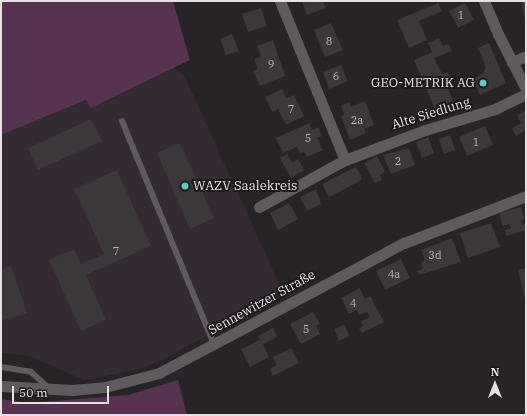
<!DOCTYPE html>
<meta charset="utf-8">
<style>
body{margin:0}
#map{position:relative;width:527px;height:416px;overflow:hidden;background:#272326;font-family:"IBM Plex Serif",serif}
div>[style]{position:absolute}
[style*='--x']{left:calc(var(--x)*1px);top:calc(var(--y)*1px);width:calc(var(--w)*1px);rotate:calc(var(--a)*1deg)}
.built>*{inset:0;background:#332a32}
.green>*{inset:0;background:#573251}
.building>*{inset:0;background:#3c373b}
.service>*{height:6px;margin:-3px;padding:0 3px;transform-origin:3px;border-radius:3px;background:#5f5a5e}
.minor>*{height:11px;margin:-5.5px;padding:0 5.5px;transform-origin:5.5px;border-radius:5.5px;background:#5f5a5e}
.tertiary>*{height:11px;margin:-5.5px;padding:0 5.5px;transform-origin:5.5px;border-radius:5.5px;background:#5f5a5e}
.dots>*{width:11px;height:11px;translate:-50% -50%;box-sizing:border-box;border:2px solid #1e191d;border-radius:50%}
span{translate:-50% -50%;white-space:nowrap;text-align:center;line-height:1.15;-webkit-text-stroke:4px #1e191d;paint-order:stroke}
.number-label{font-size:11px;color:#bbb6ba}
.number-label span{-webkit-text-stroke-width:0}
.poi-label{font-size:13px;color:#e5e1e4}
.right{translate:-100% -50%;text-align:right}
.left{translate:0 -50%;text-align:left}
.street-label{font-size:13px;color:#e5e1e4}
.frame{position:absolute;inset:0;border:2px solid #e5e1e4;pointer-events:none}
.north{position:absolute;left:475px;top:364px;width:40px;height:40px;-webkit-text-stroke:3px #1e191d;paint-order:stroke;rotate:0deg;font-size:11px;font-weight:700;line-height:16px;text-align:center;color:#e5e1e4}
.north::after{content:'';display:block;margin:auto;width:14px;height:18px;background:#e5e1e4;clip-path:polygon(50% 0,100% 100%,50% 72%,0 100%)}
.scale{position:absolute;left:12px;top:386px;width:97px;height:18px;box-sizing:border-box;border:2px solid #e5e1e4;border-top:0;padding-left:5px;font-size:12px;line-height:14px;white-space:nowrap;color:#e5e1e4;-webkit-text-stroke:3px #1e191d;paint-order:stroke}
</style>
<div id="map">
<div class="built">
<i style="clip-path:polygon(174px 68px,185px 77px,284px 294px,162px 360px,140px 369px,111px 375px,84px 380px,30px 356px,1px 353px,1px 135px,87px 100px,91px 108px)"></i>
</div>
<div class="green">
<i style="clip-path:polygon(1px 1px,173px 1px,190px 60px,91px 108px,86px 100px,1px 135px)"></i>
<i style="clip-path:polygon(178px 380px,187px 415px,1px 415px,1px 399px,28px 403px,128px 395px)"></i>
</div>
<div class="building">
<i style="clip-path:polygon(302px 1px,323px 1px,326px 8px,307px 15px)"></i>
<i style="clip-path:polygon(521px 1px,526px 1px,526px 22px,525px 22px)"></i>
<i style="clip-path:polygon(438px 3px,442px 11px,419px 21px,427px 40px,409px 48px,397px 20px)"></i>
<i style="clip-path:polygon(465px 3px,474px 20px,458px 28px,449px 11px)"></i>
<i style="clip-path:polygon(261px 8px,267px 26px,248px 32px,242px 14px)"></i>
<i style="clip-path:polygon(331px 23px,343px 50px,325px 57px,314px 30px)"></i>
<i style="clip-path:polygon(232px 34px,239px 51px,226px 55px,220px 39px)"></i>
<i style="clip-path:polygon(439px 38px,443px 46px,449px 44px,452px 51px,434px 58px,442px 74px,447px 72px,450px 78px,445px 81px,455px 106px,437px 114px,414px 60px,432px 52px,428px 43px)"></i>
<i style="clip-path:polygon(273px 40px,285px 76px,260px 86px,253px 71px,258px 69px,254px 59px,261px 57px,257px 46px)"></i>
<i style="clip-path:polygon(489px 43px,506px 83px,480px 95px,473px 79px,483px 74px,486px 67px,478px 48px)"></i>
<i style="clip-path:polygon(341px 65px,348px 81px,329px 89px,323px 72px)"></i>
<i style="clip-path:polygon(282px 89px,286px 98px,294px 95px,304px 116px,286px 125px,278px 109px,272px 112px,265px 97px)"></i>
<i style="clip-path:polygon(365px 101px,374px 125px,364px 129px,366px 133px,350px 140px,341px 116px,344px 115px,341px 105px,350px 102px,351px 107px)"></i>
<i style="clip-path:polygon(526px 110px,526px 130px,516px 136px,512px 128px,521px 123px,517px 115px)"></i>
<i style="clip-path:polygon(91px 119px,102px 141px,38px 170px,28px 148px)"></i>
<i style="clip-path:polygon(309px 123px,312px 130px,318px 127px,322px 136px,317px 138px,323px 150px,307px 157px,304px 152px,300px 153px,297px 147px,283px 153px,276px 138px)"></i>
<i style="clip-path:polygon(485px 126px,493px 145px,467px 156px,459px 137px)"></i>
<i style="clip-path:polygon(450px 135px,455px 150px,444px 154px,439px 139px)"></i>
<i style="clip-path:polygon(428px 137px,434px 153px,422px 158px,416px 142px)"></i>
<i style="clip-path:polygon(180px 143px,214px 218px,190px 229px,157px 153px)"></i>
<i style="clip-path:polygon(409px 148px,415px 165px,391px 174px,383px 155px)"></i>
<i style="clip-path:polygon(287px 154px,292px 163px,298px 159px,304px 170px,291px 178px,280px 158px)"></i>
<i style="clip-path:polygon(377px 156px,385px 172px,380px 175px,382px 180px,375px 183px,364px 163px)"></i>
<i style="clip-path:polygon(356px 167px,362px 178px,360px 181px,329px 197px,322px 184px)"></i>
<i style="clip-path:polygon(117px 170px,151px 246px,86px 275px,106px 320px,81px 331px,49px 260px,74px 249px,81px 264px,104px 254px,74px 189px)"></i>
<i style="clip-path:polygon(316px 189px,321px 204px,307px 211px,300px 197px)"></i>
<i style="clip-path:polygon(289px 203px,298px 219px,278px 230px,270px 213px)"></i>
<i style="clip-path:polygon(521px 207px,524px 219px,521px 220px,522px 225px,526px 224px,526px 230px,506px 236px,505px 230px,511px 228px,509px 224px,503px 226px,499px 213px)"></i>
<i style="clip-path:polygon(491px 223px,500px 247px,468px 258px,460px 233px)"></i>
<i style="clip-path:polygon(452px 238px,461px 262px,419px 275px,417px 271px,423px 269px,421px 262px,425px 260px,421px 250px)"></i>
<i style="clip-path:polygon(401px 259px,410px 278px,385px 290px,376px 271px)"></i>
<i style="clip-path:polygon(11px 266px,27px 313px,1px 321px,1px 269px)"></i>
<i style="clip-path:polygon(526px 268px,526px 300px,525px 300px,518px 270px)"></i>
<i style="clip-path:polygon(360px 288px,365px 299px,370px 296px,384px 322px,362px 333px,359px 329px,363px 326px,361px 321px,370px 317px,367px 312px,359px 315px,357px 310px,349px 314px,341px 298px)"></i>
<i style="clip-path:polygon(313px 312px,320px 324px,316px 326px,320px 334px,301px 344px,290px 324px)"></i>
<i style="clip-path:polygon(344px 325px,350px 336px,339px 341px,334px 329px)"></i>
<i style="clip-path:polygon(273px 328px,277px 337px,263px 344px,269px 357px,250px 367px,241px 349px,260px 340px,258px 336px)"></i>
<i style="clip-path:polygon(291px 348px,299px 363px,273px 376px,270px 369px,277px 365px,273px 357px)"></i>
</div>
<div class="service">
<i style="--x:122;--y:121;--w:241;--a:67.6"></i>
<i style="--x:1;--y:367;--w:30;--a:9"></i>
<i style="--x:31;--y:372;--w:25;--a:42"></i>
</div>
<div class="minor">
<i style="--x:280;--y:1;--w:172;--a:67.8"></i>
<i style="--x:484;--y:1;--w:36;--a:67"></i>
<i style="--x:498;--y:34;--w:62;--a:63"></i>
<i style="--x:512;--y:62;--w:15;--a:-23"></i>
<i style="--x:259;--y:207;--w:98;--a:-28.7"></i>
<i style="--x:345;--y:160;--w:85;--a:-20.6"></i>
<i style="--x:425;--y:130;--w:73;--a:-16.7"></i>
<i style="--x:495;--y:109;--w:34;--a:-26"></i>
</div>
<div class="tertiary">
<i style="--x:1;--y:386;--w:71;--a:3.2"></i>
<i style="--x:72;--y:390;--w:33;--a:-5"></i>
<i style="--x:105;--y:387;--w:56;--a:-14.5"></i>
<i style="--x:159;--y:373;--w:277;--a:-28"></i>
<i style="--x:404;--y:243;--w:131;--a:-21.1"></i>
</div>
<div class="dots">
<i style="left:483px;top:83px;background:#5acebe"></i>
<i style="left:185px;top:186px;background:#5acebe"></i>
</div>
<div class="number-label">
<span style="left:461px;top:15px">1</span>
<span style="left:329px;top:41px">8</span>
<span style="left:271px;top:64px">9</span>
<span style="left:336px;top:76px">6</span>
<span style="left:291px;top:109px">7</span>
<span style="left:357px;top:120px">2a</span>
<span style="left:308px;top:138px">5</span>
<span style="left:476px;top:142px">1</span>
<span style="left:398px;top:161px">2</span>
<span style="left:116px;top:251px">7</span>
<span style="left:435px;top:255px">3d</span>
<span style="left:394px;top:274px">4a</span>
<span style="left:353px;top:303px">4</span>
<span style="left:306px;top:329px">5</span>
</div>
<div class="poi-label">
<span class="right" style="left:475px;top:83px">GEO-METRIK AG</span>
<span class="left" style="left:193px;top:186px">WAZV Saalekreis</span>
</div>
<div class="street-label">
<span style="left:431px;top:114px;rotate:-17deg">Alte Siedlung</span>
<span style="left:262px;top:303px;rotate:-29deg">Sennewitzer Straße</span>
</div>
<div class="frame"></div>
<div class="north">N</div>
<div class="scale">50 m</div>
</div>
